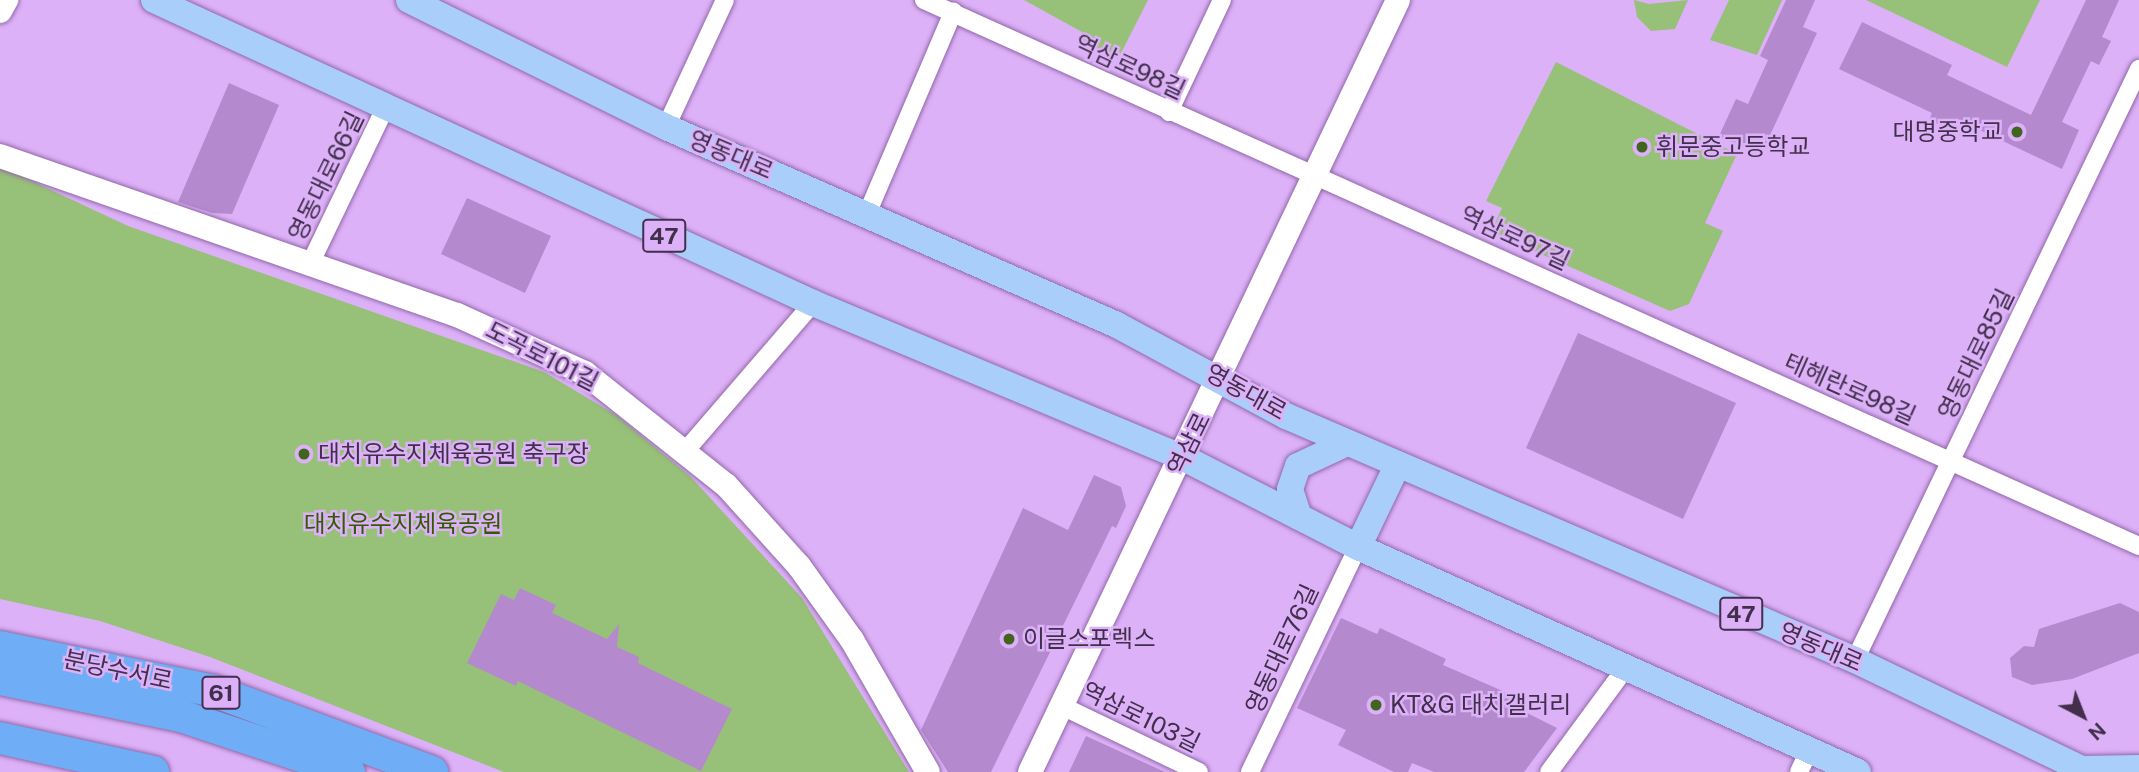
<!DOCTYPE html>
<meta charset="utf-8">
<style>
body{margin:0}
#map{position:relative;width:2139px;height:772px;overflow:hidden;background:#ddb1f8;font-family:"Public Sans","Noto Sans KR",sans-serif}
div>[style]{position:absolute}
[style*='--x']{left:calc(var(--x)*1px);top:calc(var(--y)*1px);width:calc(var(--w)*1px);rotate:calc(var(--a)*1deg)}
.green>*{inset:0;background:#97c078}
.building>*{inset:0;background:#b489ce}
.roads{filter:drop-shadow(0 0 2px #9168a9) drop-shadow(0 0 2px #9168a9)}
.street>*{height:18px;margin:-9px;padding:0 9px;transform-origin:9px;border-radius:9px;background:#fff}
.secondary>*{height:24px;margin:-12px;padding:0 12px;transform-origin:12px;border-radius:12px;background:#fff}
.primary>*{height:26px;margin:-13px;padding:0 13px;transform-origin:13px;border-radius:13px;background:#a9cefa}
.highway>*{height:32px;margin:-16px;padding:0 16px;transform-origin:16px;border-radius:16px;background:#6faef6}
.dots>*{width:19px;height:19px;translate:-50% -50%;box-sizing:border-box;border:4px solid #ddb1f8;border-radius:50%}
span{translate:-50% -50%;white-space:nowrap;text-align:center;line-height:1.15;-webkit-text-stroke:5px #ddb1f8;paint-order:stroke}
.shield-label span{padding:2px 5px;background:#ddb1f8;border:2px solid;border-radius:5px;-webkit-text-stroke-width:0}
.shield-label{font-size:23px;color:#412f4c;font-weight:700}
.street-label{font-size:24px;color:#412f4c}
.poi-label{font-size:24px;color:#412f4c}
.right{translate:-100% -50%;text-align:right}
.left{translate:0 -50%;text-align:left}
.park-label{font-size:24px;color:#325a00}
.north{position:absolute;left:2048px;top:681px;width:70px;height:70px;-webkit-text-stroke:5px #ddb1f8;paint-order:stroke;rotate:138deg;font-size:19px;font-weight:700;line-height:28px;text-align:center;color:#412f4c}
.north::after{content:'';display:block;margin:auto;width:24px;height:32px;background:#412f4c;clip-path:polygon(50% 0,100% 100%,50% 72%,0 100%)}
</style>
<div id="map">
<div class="green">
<i style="clip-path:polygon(1024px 0,1148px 0,1118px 59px,1079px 40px,1082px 32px)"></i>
<i style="clip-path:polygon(1634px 0,1649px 4px,1688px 0,1675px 29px,1651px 31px,1637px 17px)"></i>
<i style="clip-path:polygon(1729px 0,1782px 0,1757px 55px,1710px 40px)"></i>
<i style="clip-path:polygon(1866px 0,2040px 0,2007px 67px)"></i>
<i style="clip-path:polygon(1556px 62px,1737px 154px,1705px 223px,1723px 231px,1689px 304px,1670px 311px,1491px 232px,1502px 208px,1486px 201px)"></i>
<i style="clip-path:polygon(0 166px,128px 226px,544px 372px,616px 415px,690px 476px,802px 598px,909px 772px,504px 772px,210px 657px,100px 621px,0 599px)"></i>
</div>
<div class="building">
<i style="clip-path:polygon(1786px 0,1815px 0,1803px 27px,1817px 33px,1761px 155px,1719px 136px,1736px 99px,1748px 104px,1768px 60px,1760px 56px)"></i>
<i style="clip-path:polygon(2086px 0,2119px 0,2102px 37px,2111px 41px,2099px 65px,2091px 61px,2062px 122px,2079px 130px,2062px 169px,1971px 126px,1965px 137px,1929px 120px,1932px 113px,1839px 69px,1862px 22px,1952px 65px,1947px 75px,2031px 115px)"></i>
<i style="clip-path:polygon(229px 83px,279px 105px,232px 214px,212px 213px,178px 202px)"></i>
<i style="clip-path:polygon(467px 198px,551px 236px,525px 293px,441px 254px)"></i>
<i style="clip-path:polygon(1578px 333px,1736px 403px,1683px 519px,1526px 448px)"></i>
<i style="clip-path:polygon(1094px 475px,1121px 487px,1126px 506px,1116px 528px,1112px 526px,991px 772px,948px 772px,921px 730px,1023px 508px,1068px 530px)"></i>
<i style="clip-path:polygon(520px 588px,556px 605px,552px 613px,607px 639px,619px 624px,617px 647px,639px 657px,638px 663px,732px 709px,701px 771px,518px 681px,516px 686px,467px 663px,501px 594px,514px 600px)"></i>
<i style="clip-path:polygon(2120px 603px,2139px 612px,2139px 653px,2072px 679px,2032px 685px,2012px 677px,2010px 658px,2024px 646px,2034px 647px,2039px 629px)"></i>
<i style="clip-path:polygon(1341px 618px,1377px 634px,1380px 628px,1446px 659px,1443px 665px,1505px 692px,1513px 706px,1557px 728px,1524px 772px,1434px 772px,1412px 763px,1408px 772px,1394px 772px,1338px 745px,1346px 730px,1297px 708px)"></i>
<i style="clip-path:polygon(1086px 736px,1165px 772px,1069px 772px)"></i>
</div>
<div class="roads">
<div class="street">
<i style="--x:924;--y:0;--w:1332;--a:24.2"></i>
<i style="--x:1169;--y:112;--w:124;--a:-64.7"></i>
<i style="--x:666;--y:127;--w:140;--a:-65.1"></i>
<i style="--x:867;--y:214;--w:220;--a:-66.9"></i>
<i style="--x:311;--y:262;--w:169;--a:-64.3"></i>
<i style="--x:687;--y:449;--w:193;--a:-49.2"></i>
<i style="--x:1855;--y:660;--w:656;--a:-64.33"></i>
<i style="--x:1062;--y:706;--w:152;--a:25.7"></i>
<i style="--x:1250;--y:772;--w:250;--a:-64.4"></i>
<i style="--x:1549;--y:772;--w:128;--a:-53.6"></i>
<i style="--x:1799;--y:772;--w:23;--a:-65"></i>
</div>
<div class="secondary">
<i style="--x:0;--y:11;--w:13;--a:-61"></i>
<i style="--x:0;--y:156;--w:484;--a:19.2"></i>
<i style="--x:457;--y:315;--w:141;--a:24.4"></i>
<i style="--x:585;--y:373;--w:180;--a:38.5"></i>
<i style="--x:726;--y:485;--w:109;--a:48"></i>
<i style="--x:799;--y:566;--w:91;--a:54.4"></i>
<i style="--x:852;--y:640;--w:152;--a:60.1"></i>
<i style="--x:1030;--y:772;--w:855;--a:-64.51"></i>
</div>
<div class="primary">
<i style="--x:154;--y:0;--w:725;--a:24.69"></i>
<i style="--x:813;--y:303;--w:400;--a:22.7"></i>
<i style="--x:1182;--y:457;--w:198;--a:27.1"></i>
<i style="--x:1358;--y:547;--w:548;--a:24.23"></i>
<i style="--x:409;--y:0;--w:287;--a:26.3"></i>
<i style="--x:666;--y:127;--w:493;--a:23.7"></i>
<i style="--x:1117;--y:325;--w:192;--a:28.3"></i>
<i style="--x:1286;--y:416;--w:619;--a:23.21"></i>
<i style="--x:1855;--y:660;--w:259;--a:25.7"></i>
<i style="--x:1299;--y:517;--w:29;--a:-108"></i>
<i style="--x:1290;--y:489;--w:24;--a:-71"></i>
<i style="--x:1298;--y:466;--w:54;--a:-25.1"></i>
<i style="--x:1358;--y:547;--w:90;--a:-64.3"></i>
<i style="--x:2082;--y:769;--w:57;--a:-1"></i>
</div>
<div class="highway">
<i style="--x:0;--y:647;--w:218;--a:11.6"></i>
<i style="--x:214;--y:691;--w:233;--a:20.4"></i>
<i style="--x:0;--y:679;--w:185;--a:11.6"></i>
<i style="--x:181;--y:716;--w:177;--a:18.4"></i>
<i style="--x:0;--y:738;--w:157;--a:12.5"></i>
</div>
</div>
<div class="dots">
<i style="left:2017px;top:132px;background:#41651e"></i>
<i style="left:1642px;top:147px;background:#41651e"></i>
<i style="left:304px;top:454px;background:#41651e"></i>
<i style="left:1009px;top:639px;background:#41651e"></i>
<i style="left:1376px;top:705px;background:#41651e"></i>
</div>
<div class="shield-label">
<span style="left:664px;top:236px">47</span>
<span style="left:1741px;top:614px">47</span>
<span style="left:221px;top:693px">61</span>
</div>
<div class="street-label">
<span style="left:1130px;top:67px;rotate:25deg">역삼로98길</span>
<span style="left:731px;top:155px;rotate:23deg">영동대로</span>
<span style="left:326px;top:176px;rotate:-64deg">영동대로66길</span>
<span style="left:1515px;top:238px;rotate:25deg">역삼로97길</span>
<span style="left:1976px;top:354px;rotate:-64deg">영동대로85길</span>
<span style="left:542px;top:356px;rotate:27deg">도곡로101길</span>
<span style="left:1850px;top:389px;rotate:24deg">테헤란로98길</span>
<span style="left:1246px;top:392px;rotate:29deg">영동대로</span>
<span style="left:1189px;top:444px;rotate:-64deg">역삼로</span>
<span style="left:1821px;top:647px;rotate:23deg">영동대로</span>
<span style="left:1282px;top:649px;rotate:-65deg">영동대로76길</span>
<span style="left:118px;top:670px;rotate:12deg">분당수서로</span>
<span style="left:1141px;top:717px;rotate:26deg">역삼로103길</span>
</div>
<div class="poi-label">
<span class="right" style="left:2003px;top:132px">대명중학교</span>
<span class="left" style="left:1656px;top:147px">휘문중고등학교</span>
<span class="left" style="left:318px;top:454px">대치유수지체육공원 축구장</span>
<span class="left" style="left:1023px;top:639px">이글스포렉스</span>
<span class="left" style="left:1390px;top:705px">KT&amp;G 대치갤러리</span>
</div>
<div class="park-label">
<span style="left:403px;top:524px">대치유수지체육공원</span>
</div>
<div class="north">N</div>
</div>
